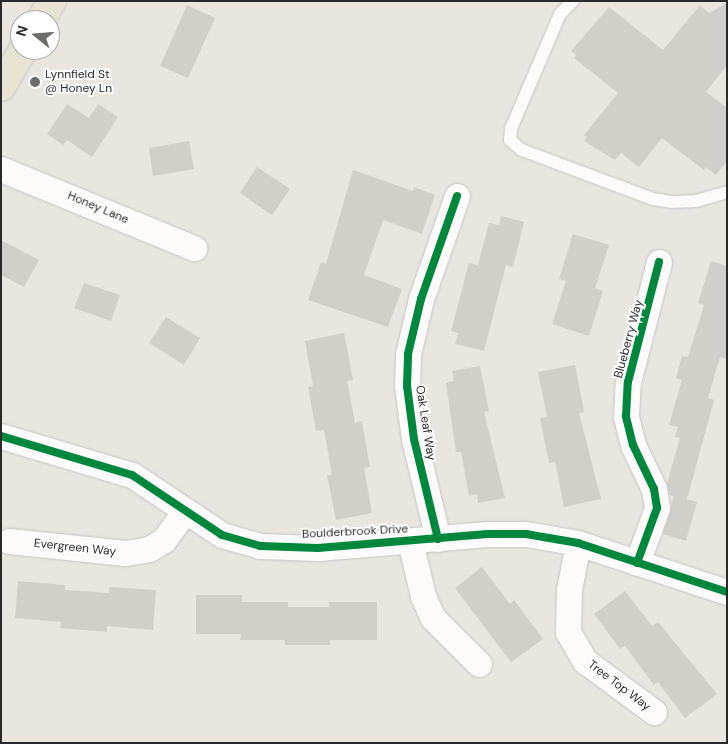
<!DOCTYPE html>
<style>
body{margin:0}
#map{position:relative;width:728px;height:744px;overflow:hidden;background:#e8e6df;font-family:"DM Sans",sans-serif}
div>[style]{position:absolute}
[style*='--x']{left:calc(var(--x)*1px);top:calc(var(--y)*1px);width:calc(var(--w)*1px);rotate:calc(var(--a)*1deg)}
.building>*{inset:0;background:#d1cfca}
.roads{filter:drop-shadow(0 0 1px #c5c5c5) drop-shadow(0 0 1px #c5c5c5)}
.lane>*{height:12px;margin:-6px;padding:0 6px;transform-origin:6px;border-radius:6px;background:#fcfbfa}
.street>*{height:25px;margin:-12.5px;padding:0 12.5px;transform-origin:12.5px;border-radius:12.5px;background:#fcfbfa}
.primary>*{height:28px;margin:-14px;padding:0 14px;transform-origin:14px;border-radius:14px;background:#e7e4d3}
.cycleway>*{height:8px;margin:-4px;padding:0 4px;transform-origin:4px;border-radius:4px;background:#00873e}
.dots>*{width:14px;height:14px;translate:-50% -50%;box-sizing:border-box;border:2px solid #fff;border-radius:50%}
span{translate:-50% -50%;white-space:nowrap;text-align:center;line-height:1.15;-webkit-text-stroke:4px #fff;paint-order:stroke}
.poi-label{font-size:12px;color:#2a2a2a}
.left{translate:0 -50%;text-align:left}
.street-label{font-size:12px;color:#2a2a2a}
.frame{position:absolute;inset:0;border:2px solid #2a2a2a;pointer-events:none}
.north{position:absolute;left:10px;top:10px;width:50px;height:50px;box-sizing:border-box;background:#fff;border:1px solid #aaa;border-radius:50%;rotate:287deg;font-size:14px;font-weight:700;line-height:20px;text-align:center;color:#2a2a2a}
.north::after{content:'';display:block;margin:auto;width:18px;height:22px;background:#6c6c69;clip-path:polygon(50% 0,100% 100%,50% 72%,0 100%)}
</style>
<div id="map">
<div class="building">
<i style="clip-path:polygon(727px 3px,727px 65px,706px 92px,727px 108px,727px 161px,716px 175px,706px 167px,704px 170px,662px 138px,639px 167px,621px 153px,615px 160px,584px 141px,587px 137px,584px 135px,618px 93px,574px 58px,576px 55px,571px 51px,609px 7px,663px 50px,700px 5px,709px 13px)"></i>
<i style="clip-path:polygon(187px 5px,215px 18px,188px 78px,160px 66px)"></i>
<i style="clip-path:polygon(67px 104px,89px 118px,98px 104px,118px 117px,92px 157px,67px 140px,63px 145px,47px 134px)"></i>
<i style="clip-path:polygon(189px 141px,194px 169px,153px 176px,149px 148px)"></i>
<i style="clip-path:polygon(257px 167px,290px 189px,272px 215px,240px 193px)"></i>
<i style="clip-path:polygon(353px 170px,413px 191px,414px 187px,435px 195px,422px 234px,383px 220px,364px 275px,402px 289px,388px 327px,308px 300px,321px 262px,326px 264px)"></i>
<i style="clip-path:polygon(501px 216px,524px 222px,513px 267px,506px 265px,484px 351px,455px 344px,458px 333px,451px 331px,469px 263px,478px 265px,489px 223px,499px 225px)"></i>
<i style="clip-path:polygon(573px 234px,609px 245px,595px 288px,603px 291px,589px 336px,552px 324px,566px 281px,559px 279px)"></i>
<i style="clip-path:polygon(1px 240px,39px 260px,24px 287px,1px 275px)"></i>
<i style="clip-path:polygon(711px 261px,727px 266px,727px 359px,720px 357px,708px 398px,714px 400px,687px 499px,697px 502px,686px 541px,663px 534px,674px 496px,669px 495px,667px 483px,680px 438px,675px 437px,678px 427px,669px 425px,682px 380px,676px 378px,682px 356px,688px 357px,704px 305px,698px 303px)"></i>
<i style="clip-path:polygon(84px 283px,120px 295px,111px 321px,74px 308px)"></i>
<i style="clip-path:polygon(166px 317px,200px 338px,184px 365px,149px 343px)"></i>
<i style="clip-path:polygon(344px 333px,353px 380px,347px 381px,355px 423px,362px 421px,370px 467px,364px 468px,372px 513px,336px 520px,327px 475px,332px 475px,324px 430px,316px 431px,308px 387px,313px 386px,305px 341px)"></i>
<i style="clip-path:polygon(575px 365px,584px 412px,579px 413px,601px 499px,564px 507px,555px 462px,549px 463px,540px 418px,547px 417px,538px 372px)"></i>
<i style="clip-path:polygon(480px 366px,489px 411px,484px 412px,505px 498px,478px 503px,477px 494px,469px 496px,461px 452px,456px 452px,446px 383px,454px 381px,452px 371px)"></i>
<i style="clip-path:polygon(482px 567px,510px 604px,514px 600px,543px 639px,511px 662px,455px 588px)"></i>
<i style="clip-path:polygon(18px 581px,65px 585px,65px 590px,109px 593px,109px 587px,156px 590px,153px 630px,107px 626px,107px 632px,60px 628px,61px 622px,15px 618px)"></i>
<i style="clip-path:polygon(625px 591px,652px 626px,658px 622px,717px 694px,685px 718px,658px 682px,654px 685px,625px 646px,620px 649px,594px 614px)"></i>
<i style="clip-path:polygon(196px 595px,242px 595px,242px 602px,288px 602px,288px 607px,329px 607px,329px 602px,377px 602px,377px 640px,330px 640px,330px 645px,285px 645px,285px 640px,240px 640px,241px 634px,196px 634px)"></i>
</div>
<div class="roads">
<div class="lane">
<i style="--x:573;--y:1;--w:18;--a:135"></i>
<i style="--x:560;--y:14;--w:125;--a:113.1"></i>
<i style="--x:511;--y:129;--w:11;--a:95"></i>
<i style="--x:510;--y:140;--w:16;--a:40"></i>
<i style="--x:522;--y:150;--w:140;--a:20.5"></i>
<i style="--x:653;--y:199;--w:18;--a:9"></i>
<i style="--x:671;--y:202;--w:25;--a:-2"></i>
<i style="--x:696;--y:201;--w:32;--a:-16"></i>
</div>
<div class="street">
<i style="--x:1;--y:169;--w:209;--a:22.3"></i>
<i style="--x:1;--y:436;--w:137;--a:16.6"></i>
<i style="--x:132;--y:475;--w:108;--a:33.7"></i>
<i style="--x:222;--y:535;--w:40;--a:16"></i>
<i style="--x:260;--y:546;--w:58;--a:2"></i>
<i style="--x:318;--y:548;--w:170;--a:-4.7"></i>
<i style="--x:487;--y:534;--w:39;--a:0"></i>
<i style="--x:526;--y:534;--w:53;--a:9.8"></i>
<i style="--x:578;--y:543;--w:157;--a:18.2"></i>
<i style="--x:438;--y:539;--w:103;--a:-103.5"></i>
<i style="--x:414;--y:439;--w:53;--a:-97.5"></i>
<i style="--x:407;--y:386;--w:32;--a:-88"></i>
<i style="--x:408;--y:354;--w:57;--a:-76.7"></i>
<i style="--x:421;--y:299;--w:109;--a:-70.7"></i>
<i style="--x:9;--y:541;--w:117;--a:5.9"></i>
<i style="--x:125;--y:553;--w:24;--a:-9"></i>
<i style="--x:149;--y:549;--w:17;--a:-31"></i>
<i style="--x:164;--y:540;--w:36;--a:-54"></i>
<i style="--x:410;--y:541;--w:57;--a:76.7"></i>
<i style="--x:423;--y:596;--w:24;--a:66"></i>
<i style="--x:433;--y:618;--w:65;--a:45"></i>
<i style="--x:578;--y:543;--w:48;--a:100.8"></i>
<i style="--x:569;--y:590;--w:42;--a:91.4"></i>
<i style="--x:568;--y:632;--w:34;--a:60"></i>
<i style="--x:585;--y:661;--w:86;--a:36.5"></i>
<i style="--x:637;--y:563;--w:59;--a:-70"></i>
<i style="--x:657;--y:508;--w:19;--a:-99"></i>
<i style="--x:654;--y:489;--w:49;--a:-115.5"></i>
<i style="--x:633;--y:445;--w:30;--a:-104"></i>
<i style="--x:626;--y:416;--w:34;--a:-87"></i>
<i style="--x:628;--y:382;--w:124;--a:-75.5"></i>
</div>
<div class="primary">
<i style="--x:41;--y:20;--w:22;--a:-60"></i>
<i style="--x:1;--y:87;--w:43;--a:-59.3"></i>
</div>
</div>
<div class="cycleway">
<i style="--x:1;--y:436;--w:137;--a:16.6"></i>
<i style="--x:132;--y:475;--w:108;--a:33.7"></i>
<i style="--x:222;--y:535;--w:40;--a:16"></i>
<i style="--x:260;--y:546;--w:58;--a:2"></i>
<i style="--x:318;--y:548;--w:170;--a:-4.7"></i>
<i style="--x:487;--y:534;--w:39;--a:0"></i>
<i style="--x:526;--y:534;--w:53;--a:9.8"></i>
<i style="--x:578;--y:543;--w:157;--a:18.2"></i>
<i style="--x:438;--y:539;--w:103;--a:-103.5"></i>
<i style="--x:414;--y:439;--w:53;--a:-97.5"></i>
<i style="--x:407;--y:386;--w:32;--a:-88"></i>
<i style="--x:408;--y:354;--w:57;--a:-76.7"></i>
<i style="--x:421;--y:299;--w:109;--a:-70.7"></i>
<i style="--x:637;--y:563;--w:59;--a:-70"></i>
<i style="--x:657;--y:508;--w:19;--a:-99"></i>
<i style="--x:654;--y:489;--w:49;--a:-115.5"></i>
<i style="--x:633;--y:445;--w:30;--a:-104"></i>
<i style="--x:626;--y:416;--w:34;--a:-87"></i>
<i style="--x:628;--y:382;--w:124;--a:-75.5"></i>
</div>
<div class="dots">
<i style="left:35px;top:82px;background:#6c6c69"></i>
</div>
<div class="poi-label">
<span class="left" style="left:45px;top:82px">Lynnfield St<br>@ Honey Ln</span>
</div>
<div class="street-label">
<span style="left:98px;top:208px;rotate:23deg">Honey Lane</span>
<span style="left:629px;top:339px;rotate:-75deg">Blueberry Way</span>
<span style="left:425px;top:423px;rotate:81deg">Oak Leaf Way</span>
<span style="left:355px;top:532px;rotate:-3deg">Boulderbrook Drive</span>
<span style="left:75px;top:548px;rotate:6deg">Evergreen Way</span>
<span style="left:619px;top:686px;rotate:37deg">Tree Top Way</span>
</div>
<div class="frame"></div>
<div class="north">N</div>
</div>
